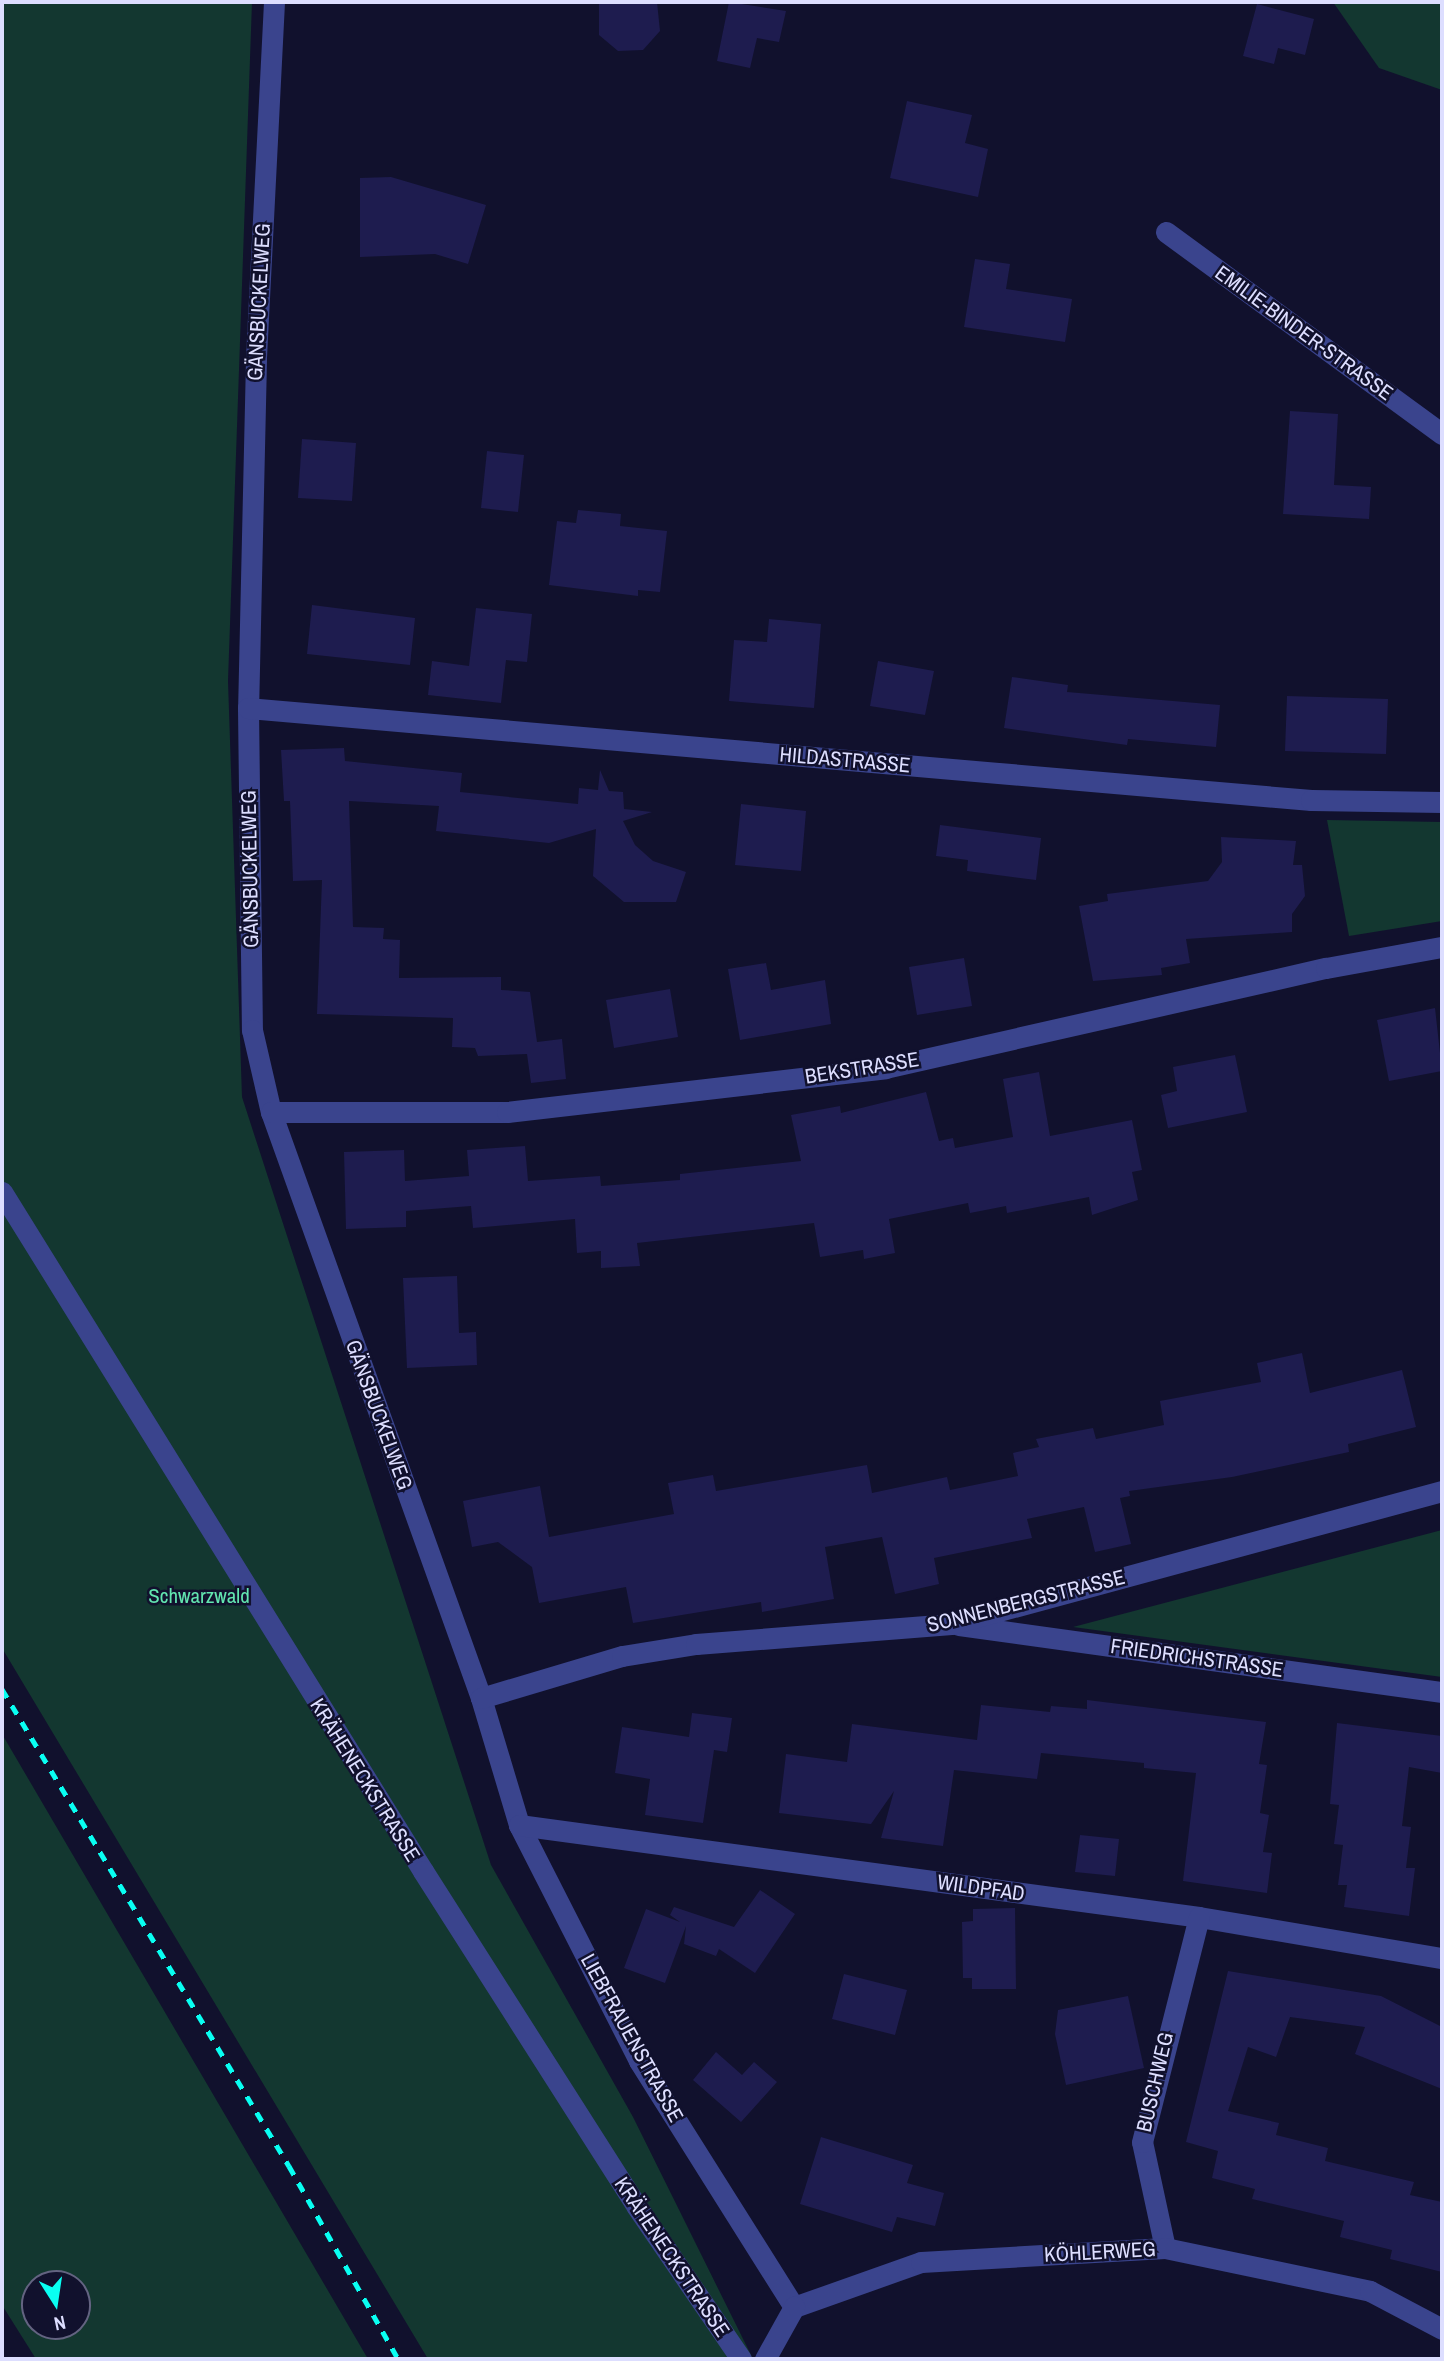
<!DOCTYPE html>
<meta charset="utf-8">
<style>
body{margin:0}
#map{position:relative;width:1444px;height:2361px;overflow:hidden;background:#11112d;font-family:"Archivo Narrow",sans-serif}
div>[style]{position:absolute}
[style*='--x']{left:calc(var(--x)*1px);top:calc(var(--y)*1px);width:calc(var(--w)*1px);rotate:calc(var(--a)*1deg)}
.green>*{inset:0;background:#133730}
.building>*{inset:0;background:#1e1c4f}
.minor>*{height:21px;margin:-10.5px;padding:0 10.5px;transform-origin:10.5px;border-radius:10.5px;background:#3a448d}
.rail>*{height:5px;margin-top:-2.5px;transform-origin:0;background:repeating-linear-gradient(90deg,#09fff2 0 10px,transparent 0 19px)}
span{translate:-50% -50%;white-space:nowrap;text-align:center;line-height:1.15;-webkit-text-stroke:5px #11112d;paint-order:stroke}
.street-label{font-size:21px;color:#dddeff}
.park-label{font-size:21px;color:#62e5b0}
.frame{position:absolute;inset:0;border:4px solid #dddeff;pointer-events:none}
.north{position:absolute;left:21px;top:2270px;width:70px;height:70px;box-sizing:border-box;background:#11112d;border:2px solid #636381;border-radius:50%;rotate:168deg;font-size:19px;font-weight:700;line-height:28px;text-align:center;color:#dddeff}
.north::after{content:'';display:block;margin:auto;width:24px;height:32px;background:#09fff2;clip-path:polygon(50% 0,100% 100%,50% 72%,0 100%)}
</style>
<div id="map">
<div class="green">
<i style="clip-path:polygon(2px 2px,252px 2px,228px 681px,242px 1097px,491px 1865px,633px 2117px,753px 2359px,428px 2359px,2px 1648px)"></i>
<i style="clip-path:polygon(1333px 2px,1442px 2px,1442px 90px,1379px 68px)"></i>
<i style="clip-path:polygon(1327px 820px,1442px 822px,1442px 921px,1349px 936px)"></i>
<i style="clip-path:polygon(1442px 1530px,1442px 1677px,1073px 1627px)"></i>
<i style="clip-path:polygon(evenodd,2px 1734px,368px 2359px,36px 2359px,2px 2305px,2px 1734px,77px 2284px,77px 2326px,35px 2326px,35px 2284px,77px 2284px)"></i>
</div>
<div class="building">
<i style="clip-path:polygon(599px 2px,657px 2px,660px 31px,643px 50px,618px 51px,599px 35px)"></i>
<i style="clip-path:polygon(729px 2px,786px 11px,779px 42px,757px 38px,750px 68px,717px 61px)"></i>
<i style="clip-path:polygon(1257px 4px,1314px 19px,1305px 55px,1278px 48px,1274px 64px,1243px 56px)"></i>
<i style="clip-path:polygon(907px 101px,972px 115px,965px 143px,988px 149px,978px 197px,890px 178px)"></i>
<i style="clip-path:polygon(391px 177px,486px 205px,468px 264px,435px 254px,360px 257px,360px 178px)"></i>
<i style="clip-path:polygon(975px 259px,1010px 264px,1006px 289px,1072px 299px,1065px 342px,964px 327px)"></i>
<i style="clip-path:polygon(1290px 411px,1338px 414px,1334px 485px,1371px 487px,1369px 519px,1283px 514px)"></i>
<i style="clip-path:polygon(302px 439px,356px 443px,352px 501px,298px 498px)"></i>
<i style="clip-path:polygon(487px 451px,524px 455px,518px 512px,481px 508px)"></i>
<i style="clip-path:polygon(578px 510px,621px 514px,620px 526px,667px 531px,660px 592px,638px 590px,638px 596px,549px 585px,557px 521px,576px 523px)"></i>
<i style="clip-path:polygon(312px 605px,415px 618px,410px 665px,307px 654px)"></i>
<i style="clip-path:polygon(476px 608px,532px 614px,527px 662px,506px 660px,501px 703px,428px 695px,432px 661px,469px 666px)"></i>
<i style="clip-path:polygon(769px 619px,821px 624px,814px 708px,729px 701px,734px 640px,767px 642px)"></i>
<i style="clip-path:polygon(878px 661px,934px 671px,925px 715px,870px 706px)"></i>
<i style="clip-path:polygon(1012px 677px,1068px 685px,1067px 692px,1220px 705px,1216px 747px,1128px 739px,1127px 745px,1004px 728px)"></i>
<i style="clip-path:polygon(1287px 696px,1388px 699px,1386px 754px,1285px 751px)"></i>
<i style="clip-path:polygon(344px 748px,345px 761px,462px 773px,460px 792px,578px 804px,579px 788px,598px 790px,600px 770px,609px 791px,623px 792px,624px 809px,652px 812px,623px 821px,635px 845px,653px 861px,686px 872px,676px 902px,624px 902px,593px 876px,596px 829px,549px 843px,436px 831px,439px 806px,349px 801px,353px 927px,384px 928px,383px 939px,400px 940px,399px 978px,501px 977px,501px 990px,530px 992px,537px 1042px,562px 1039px,566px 1079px,531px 1083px,527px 1054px,478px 1056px,475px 1048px,452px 1047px,453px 1018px,317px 1014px,322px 880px,293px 881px,290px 801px,284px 801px,281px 750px)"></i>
<i style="clip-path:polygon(741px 804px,806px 811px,801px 871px,735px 865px)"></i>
<i style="clip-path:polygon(940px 825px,1041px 838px,1036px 880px,967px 871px,968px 860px,936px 856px)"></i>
<i style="clip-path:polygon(1221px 837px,1296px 841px,1293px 865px,1302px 865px,1305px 896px,1292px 914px,1292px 932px,1186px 939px,1190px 963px,1161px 968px,1162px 975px,1093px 981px,1079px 906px,1108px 901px,1107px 894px,1208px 881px,1222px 862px)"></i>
<i style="clip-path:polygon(964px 958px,972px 1006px,917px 1015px,909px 967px)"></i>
<i style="clip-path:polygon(766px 963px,771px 990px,825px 980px,831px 1024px,740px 1040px,728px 969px)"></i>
<i style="clip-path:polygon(670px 989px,678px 1037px,614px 1048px,606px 1000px)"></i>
<i style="clip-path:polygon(1435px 1008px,1442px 1071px,1389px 1081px,1377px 1020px)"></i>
<i style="clip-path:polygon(1235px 1055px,1247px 1112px,1168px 1128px,1161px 1095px,1177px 1091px,1173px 1067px)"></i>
<i style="clip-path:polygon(1039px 1072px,1050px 1136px,1132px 1120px,1142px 1170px,1132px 1172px,1138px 1200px,1092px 1215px,1089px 1197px,1007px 1213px,1006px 1206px,970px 1213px,968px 1203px,889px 1219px,895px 1253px,864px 1259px,863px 1250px,820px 1257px,814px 1223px,637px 1243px,640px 1266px,601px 1268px,601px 1251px,577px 1253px,575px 1219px,473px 1228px,471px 1206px,406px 1211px,406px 1227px,346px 1229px,344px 1152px,404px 1150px,405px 1181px,469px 1176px,467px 1150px,525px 1146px,528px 1181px,600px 1176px,601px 1186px,680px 1180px,680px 1174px,801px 1161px,791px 1115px,840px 1106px,841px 1113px,926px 1092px,939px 1141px,953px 1138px,955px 1148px,1013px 1137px,1003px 1079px)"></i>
<i style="clip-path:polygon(457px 1276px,459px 1333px,476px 1332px,477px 1365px,407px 1368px,403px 1278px)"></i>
<i style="clip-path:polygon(1302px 1353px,1310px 1393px,1402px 1370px,1416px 1427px,1348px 1444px,1349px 1452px,1232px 1477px,1129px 1491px,1130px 1496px,1120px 1498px,1131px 1544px,1095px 1552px,1084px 1507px,1027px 1519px,1032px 1538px,934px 1558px,939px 1584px,895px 1594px,882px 1537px,825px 1547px,834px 1599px,762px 1612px,761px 1602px,633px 1623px,626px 1587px,539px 1603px,532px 1567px,498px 1542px,472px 1547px,463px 1501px,540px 1486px,549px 1537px,674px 1514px,668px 1483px,713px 1475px,716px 1491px,867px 1465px,872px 1493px,947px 1477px,950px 1490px,1018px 1476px,1013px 1453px,1039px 1447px,1036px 1439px,1093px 1428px,1096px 1439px,1164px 1425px,1160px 1401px,1261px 1382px,1257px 1363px)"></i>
<i style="clip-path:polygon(1087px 1700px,1266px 1722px,1259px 1764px,1267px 1765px,1260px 1813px,1269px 1815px,1263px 1852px,1272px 1853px,1267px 1893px,1183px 1881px,1196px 1773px,1144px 1768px,1144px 1763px,1041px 1753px,1037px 1779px,954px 1770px,943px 1846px,881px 1838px,894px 1791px,871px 1824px,779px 1813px,786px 1754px,847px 1762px,852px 1724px,977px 1740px,981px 1705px,1050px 1712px,1051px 1706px,1087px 1709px)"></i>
<i style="clip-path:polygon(692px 1713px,732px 1718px,727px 1752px,714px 1750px,703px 1823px,645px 1815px,650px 1779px,615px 1773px,622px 1727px,689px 1737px)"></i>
<i style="clip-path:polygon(1337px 1723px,1442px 1736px,1442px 1773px,1409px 1767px,1402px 1826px,1411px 1827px,1406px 1868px,1415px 1868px,1409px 1916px,1344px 1907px,1347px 1885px,1338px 1885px,1343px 1845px,1334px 1844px,1339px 1805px,1330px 1804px)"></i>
<i style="clip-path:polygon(1080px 1835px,1119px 1839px,1115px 1876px,1075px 1872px)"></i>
<i style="clip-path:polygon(760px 1890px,795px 1914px,755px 1973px,719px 1949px,716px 1956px,684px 1944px,686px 1926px,665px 1983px,624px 1968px,646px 1909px,680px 1922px,670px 1915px,674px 1907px,734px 1927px)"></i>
<i style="clip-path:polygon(1015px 1908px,1016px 1989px,972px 1989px,972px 1978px,963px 1978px,962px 1922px,973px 1921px,973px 1909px)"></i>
<i style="clip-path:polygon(1228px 1971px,1381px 1996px,1442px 2027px,1442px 2089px,1355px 2054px,1365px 2027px,1290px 2017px,1276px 2057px,1248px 2047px,1228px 2111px,1279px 2123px,1276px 2135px,1328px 2148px,1325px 2161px,1414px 2182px,1410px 2195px,1442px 2202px,1442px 2272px,1390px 2259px,1392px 2250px,1340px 2237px,1344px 2221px,1252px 2199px,1255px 2189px,1212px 2178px,1218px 2151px,1186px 2142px)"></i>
<i style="clip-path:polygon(844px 1974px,907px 1990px,895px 2035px,832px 2019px)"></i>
<i style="clip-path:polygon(1128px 1996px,1144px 2068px,1066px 2085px,1055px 2034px,1058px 2010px)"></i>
<i style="clip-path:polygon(716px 2052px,742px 2075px,754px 2062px,777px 2082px,741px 2122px,693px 2080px)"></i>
<i style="clip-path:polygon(821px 2137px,913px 2165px,907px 2183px,944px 2193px,935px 2226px,897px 2217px,892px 2232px,800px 2204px)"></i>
</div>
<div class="minor">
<i style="--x:274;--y:2;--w:358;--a:92.9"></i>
<i style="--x:256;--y:360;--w:348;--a:91.3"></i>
<i style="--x:248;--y:708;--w:322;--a:89.3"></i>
<i style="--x:252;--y:1030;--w:84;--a:77"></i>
<i style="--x:271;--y:1112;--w:622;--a:70.28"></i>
<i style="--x:481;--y:1698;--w:133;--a:73.3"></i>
<i style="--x:519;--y:1825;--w:265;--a:63"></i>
<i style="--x:639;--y:2061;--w:291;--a:57.8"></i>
<i style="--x:1166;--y:232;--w:342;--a:36.2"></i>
<i style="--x:248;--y:708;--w:1067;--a:4.95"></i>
<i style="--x:1311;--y:800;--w:131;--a:0.9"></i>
<i style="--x:271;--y:1112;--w:236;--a:0"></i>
<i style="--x:507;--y:1112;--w:381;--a:-6.6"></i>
<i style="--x:885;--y:1068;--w:452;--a:-12.8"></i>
<i style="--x:1326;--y:968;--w:118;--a:-10.3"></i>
<i style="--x:2;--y:1192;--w:799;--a:58.2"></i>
<i style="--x:423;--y:1871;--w:398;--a:57.5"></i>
<i style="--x:637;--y:2207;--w:184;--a:55.6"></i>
<i style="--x:959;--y:1625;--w:488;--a:7.9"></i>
<i style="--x:481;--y:1698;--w:147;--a:-16.6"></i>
<i style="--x:622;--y:1656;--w:75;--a:-9.2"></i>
<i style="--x:696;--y:1644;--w:256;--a:-4.5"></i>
<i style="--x:951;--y:1624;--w:509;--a:-15.16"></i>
<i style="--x:519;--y:1825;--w:686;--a:7.7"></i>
<i style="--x:1199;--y:1917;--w:246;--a:9.6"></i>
<i style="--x:1165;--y:2248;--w:108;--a:-102.2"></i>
<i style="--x:1142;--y:2142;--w:232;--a:-75.8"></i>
<i style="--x:794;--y:2307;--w:135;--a:-19.5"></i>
<i style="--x:921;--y:2262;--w:244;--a:-3.3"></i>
<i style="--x:1165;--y:2248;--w:209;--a:11.8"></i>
<i style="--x:1370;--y:2291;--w:81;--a:27.8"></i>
<i style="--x:765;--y:2359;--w:60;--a:-60.9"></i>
</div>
<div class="rail">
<i style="--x:2;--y:1689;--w:557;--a:58.97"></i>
<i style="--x:289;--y:2166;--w:222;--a:60.5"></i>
</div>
<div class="street-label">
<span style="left:259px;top:302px;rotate:-87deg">GÄNSBUCKELWEG</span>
<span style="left:1304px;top:333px;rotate:36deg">EMILIE-BINDER-STRASSE</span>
<span style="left:845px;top:760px;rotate:5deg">HILDASTRASSE</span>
<span style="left:250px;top:869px;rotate:-91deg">GÄNSBUCKELWEG</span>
<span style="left:862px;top:1068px;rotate:-9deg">BEKSTRASSE</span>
<span style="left:379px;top:1415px;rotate:70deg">GÄNSBUCKELWEG</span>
<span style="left:1026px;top:1601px;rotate:-14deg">SONNENBERGSTRASSE</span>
<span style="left:1197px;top:1658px;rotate:8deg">FRIEDRICHSTRASSE</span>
<span style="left:365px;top:1780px;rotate:58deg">KRÄHENECKSTRASSE</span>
<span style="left:981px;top:1888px;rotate:8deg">WILDPFAD</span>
<span style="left:632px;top:2038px;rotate:61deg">LIEBFRAUENSTRASSE</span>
<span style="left:1155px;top:2082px;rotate:-77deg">BUSCHWEG</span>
<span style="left:1100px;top:2252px;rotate:-3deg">KÖHLERWEG</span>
<span style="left:672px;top:2257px;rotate:56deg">KRÄHENECKSTRASSE</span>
</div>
<div class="park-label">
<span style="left:199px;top:1596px">Schwarzwald</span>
</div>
<div class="frame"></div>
<div class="north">N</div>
</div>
